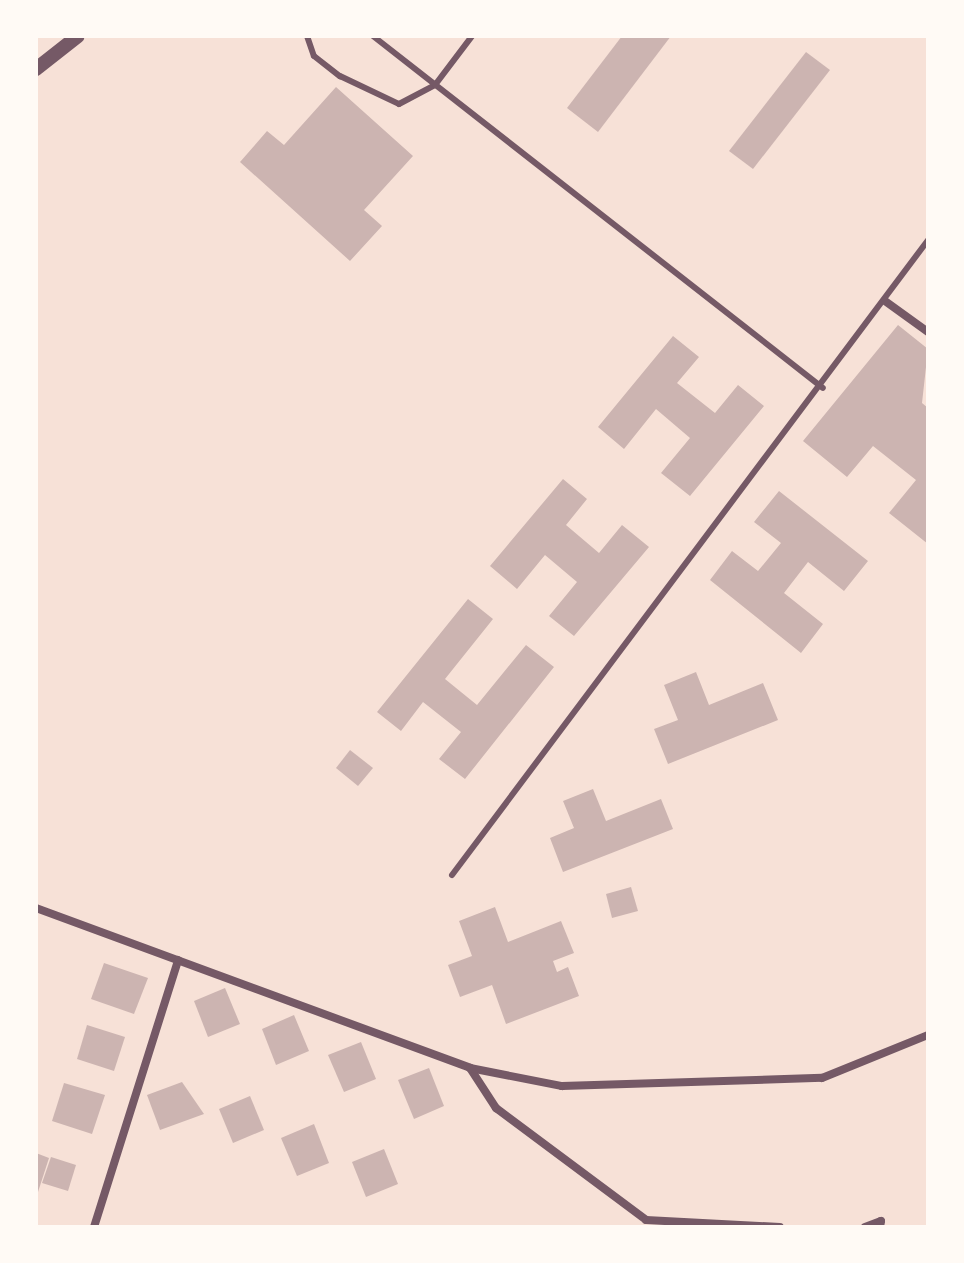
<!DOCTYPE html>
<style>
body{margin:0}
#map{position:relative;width:964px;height:1263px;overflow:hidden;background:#f7e1d7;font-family:"Space Grotesk",sans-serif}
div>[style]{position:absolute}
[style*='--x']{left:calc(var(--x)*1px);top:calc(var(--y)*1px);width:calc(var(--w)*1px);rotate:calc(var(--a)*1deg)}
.building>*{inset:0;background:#ccb4b1}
.service>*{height:6px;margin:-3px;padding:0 3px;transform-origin:3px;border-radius:3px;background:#755966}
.minor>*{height:8px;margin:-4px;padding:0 4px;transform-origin:4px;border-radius:4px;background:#755966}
.tertiary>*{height:14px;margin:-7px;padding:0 7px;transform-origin:7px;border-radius:7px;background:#755966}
span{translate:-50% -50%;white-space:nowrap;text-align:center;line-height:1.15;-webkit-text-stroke:7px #fffaf5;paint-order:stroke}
.frame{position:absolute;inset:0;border:38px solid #fffaf5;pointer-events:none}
</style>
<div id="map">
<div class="building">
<i style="clip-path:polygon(622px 36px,671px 36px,598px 132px,567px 108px)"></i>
<i style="clip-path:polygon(806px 52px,830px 70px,753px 169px,729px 151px)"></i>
<i style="clip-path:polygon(336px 87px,413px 156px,364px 210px,382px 226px,350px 261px,240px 162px,267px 131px,284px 145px)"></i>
<i style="clip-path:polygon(898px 325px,928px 349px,922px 403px,928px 408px,928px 544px,889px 513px,916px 480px,873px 446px,847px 477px,803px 441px)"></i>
<i style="clip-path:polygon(673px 336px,699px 357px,677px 383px,715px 413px,738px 385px,764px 406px,690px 496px,661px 473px,690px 438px,656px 409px,624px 449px,598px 427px)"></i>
<i style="clip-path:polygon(563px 479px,587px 499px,566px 525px,599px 553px,622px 525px,649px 547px,574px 636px,549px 616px,577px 582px,545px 555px,517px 589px,490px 566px)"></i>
<i style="clip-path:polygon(779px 491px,868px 561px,844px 591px,808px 562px,784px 593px,823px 624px,801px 653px,710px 580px,732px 551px,758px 571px,781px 543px,754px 522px)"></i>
<i style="clip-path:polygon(468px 599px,493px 619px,445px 679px,477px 705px,526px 645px,554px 667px,465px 779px,439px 759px,461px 732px,423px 702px,401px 731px,377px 712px)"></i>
<i style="clip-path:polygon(696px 672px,709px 705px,763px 683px,778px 720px,668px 764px,654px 729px,678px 720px,664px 685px)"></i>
<i style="clip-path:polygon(350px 750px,373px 768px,358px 786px,336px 768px)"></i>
<i style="clip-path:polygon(593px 789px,606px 821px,661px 799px,673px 829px,563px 872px,550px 838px,574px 828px,563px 801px)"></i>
<i style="clip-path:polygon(631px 887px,638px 911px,612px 918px,606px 894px)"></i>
<i style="clip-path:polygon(495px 907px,508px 942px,561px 921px,574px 953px,553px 961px,557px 972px,568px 967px,579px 996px,506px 1024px,492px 985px,460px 997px,448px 965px,472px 956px,459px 921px)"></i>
<i style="clip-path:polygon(104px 963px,148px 978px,134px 1014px,91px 999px)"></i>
<i style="clip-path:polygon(225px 988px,240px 1024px,208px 1037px,194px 1001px)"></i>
<i style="clip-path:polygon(294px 1015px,309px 1051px,276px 1065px,262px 1029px)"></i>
<i style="clip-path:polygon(87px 1025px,125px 1037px,114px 1071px,77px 1059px)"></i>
<i style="clip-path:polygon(361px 1042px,376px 1079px,344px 1092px,328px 1055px)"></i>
<i style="clip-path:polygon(429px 1068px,444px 1106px,414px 1119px,398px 1080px)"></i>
<i style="clip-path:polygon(182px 1082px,204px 1114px,160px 1130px,147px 1095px)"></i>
<i style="clip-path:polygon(64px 1083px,105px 1095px,92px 1134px,52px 1121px)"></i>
<i style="clip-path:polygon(250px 1096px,264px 1130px,233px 1143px,219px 1109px)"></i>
<i style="clip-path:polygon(314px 1124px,329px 1163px,297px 1176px,281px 1138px)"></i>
<i style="clip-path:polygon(384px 1149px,398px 1184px,366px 1197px,352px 1162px)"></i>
<i style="clip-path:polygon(36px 1153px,49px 1158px,37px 1195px,36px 1195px)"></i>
<i style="clip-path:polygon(51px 1157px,76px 1165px,68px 1191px,42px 1183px)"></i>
</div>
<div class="service">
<i style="--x:307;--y:36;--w:21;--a:71"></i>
<i style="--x:314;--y:56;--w:33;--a:38"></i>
<i style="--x:340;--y:76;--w:65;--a:25.4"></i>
<i style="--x:399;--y:104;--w:41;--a:-27.8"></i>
<i style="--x:435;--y:85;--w:61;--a:-52.9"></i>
<i style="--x:373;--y:36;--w:571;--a:38.03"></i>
<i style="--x:452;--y:875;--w:794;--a:-53.14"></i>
</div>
<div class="minor">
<i style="--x:885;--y:301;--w:53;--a:35.8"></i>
<i style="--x:36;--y:908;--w:463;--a:20.2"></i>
<i style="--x:470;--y:1068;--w:48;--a:57"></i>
<i style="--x:496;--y:1108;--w:187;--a:36.7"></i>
<i style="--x:646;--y:1220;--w:134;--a:3"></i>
<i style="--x:470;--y:1068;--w:94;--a:11.1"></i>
<i style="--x:562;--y:1086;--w:260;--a:-1.8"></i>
<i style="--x:822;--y:1078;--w:114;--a:-22.1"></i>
<i style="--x:94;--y:1227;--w:280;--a:-72.5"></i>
<i style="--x:865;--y:1227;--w:17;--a:-21"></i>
<i style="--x:881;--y:1221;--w:6;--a:99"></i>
</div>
<div class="tertiary">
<i style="--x:36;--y:69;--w:53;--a:-38.2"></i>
</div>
<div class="frame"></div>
</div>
